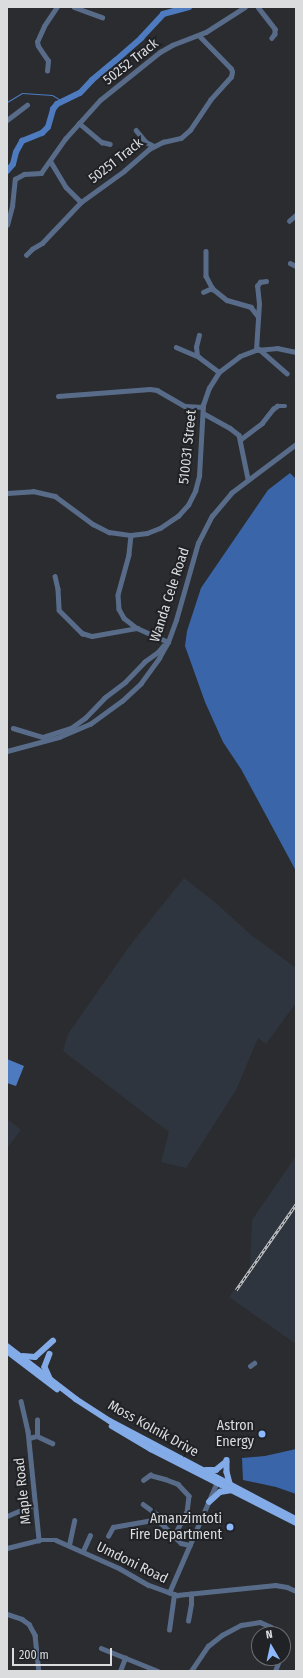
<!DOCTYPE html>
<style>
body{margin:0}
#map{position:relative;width:303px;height:1678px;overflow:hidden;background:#2a2c30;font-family:"Fira Sans Condensed",sans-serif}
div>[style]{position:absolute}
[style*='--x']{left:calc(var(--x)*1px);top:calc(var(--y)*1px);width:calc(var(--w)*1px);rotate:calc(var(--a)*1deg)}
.built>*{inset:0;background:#2f353e}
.forest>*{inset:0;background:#3a66a9}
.water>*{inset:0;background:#4e7bc0}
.stream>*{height:1px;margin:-0.5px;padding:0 0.5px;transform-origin:0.5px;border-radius:0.5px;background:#4e7bc0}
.river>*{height:6px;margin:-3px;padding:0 3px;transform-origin:3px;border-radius:3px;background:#4e7bc0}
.minor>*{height:4.5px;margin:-2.25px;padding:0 2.25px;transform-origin:2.25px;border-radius:2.25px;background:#586c8a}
.major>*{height:5.5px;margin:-2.75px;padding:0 2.75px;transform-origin:2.75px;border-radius:2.75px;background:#82abe8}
.rail>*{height:2.5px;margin-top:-1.25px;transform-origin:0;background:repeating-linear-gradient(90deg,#202226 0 3px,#c8cacc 0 6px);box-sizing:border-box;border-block:1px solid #c8cacc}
.dots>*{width:11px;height:11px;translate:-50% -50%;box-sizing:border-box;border:2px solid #202226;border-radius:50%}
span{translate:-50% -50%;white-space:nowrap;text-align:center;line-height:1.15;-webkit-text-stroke:4px #202226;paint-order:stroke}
.street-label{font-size:14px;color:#dadcde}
.poi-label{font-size:14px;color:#dadcde}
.right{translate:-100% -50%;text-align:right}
.frame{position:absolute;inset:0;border:8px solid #dadcde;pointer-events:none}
.north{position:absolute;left:251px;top:1626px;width:40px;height:40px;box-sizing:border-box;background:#202226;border:1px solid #6a6c70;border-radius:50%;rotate:351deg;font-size:11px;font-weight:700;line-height:16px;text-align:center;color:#dadcde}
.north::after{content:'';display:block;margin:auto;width:14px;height:18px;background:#8db9fc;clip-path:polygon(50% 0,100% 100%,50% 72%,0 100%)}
.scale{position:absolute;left:12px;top:1648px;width:100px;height:18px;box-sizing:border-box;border:2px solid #dadcde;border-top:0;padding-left:5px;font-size:12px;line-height:14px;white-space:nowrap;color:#dadcde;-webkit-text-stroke:3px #202226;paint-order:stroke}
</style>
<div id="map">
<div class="built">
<i style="clip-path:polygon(184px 878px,217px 904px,250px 934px,296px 968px,296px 1003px,266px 1044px,258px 1038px,236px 1090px,186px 1168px,161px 1162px,169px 1132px,63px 1051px,68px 1034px,131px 944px)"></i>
<i style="clip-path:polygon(7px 1119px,21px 1130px,7px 1148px)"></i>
<i style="clip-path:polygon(296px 1156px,296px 1344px,229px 1297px,250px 1267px,252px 1220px)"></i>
</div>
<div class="forest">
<i style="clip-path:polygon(290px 473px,296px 479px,296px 871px,241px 769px,223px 742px,205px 702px,185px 646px,187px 631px,201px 588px,268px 490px)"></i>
<i style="clip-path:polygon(296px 1449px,296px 1494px,276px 1487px,243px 1480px,242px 1458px,265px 1456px)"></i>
</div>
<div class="water">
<i style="clip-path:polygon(7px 1059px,24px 1066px,16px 1086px,7px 1083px)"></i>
</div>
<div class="stream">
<i style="--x:7;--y:102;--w:17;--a:-31"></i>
<i style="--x:22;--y:93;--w:30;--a:4"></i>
<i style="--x:52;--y:95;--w:12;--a:31"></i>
</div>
<div class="river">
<i style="--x:7;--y:171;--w:9;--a:-49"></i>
<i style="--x:13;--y:164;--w:12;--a:-76"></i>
<i style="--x:16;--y:152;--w:13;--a:-61"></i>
<i style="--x:22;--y:141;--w:22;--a:-22"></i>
<i style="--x:42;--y:133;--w:8;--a:-45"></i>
<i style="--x:48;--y:127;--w:19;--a:-74"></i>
<i style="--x:53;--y:109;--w:6;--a:-51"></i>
<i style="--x:57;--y:104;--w:25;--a:-26"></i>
<i style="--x:80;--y:93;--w:18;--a:-47"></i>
<i style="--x:92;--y:80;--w:30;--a:-40"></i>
<i style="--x:115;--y:61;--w:35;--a:-41"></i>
<i style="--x:141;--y:38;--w:33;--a:-47"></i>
<i style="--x:163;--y:14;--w:27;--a:-15"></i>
</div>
<div class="minor">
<i style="--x:74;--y:7;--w:30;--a:20"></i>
<i style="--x:258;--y:7;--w:28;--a:52"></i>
<i style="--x:275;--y:29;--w:5;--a:90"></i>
<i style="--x:275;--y:34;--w:5;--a:127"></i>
<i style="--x:47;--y:71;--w:10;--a:-84"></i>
<i style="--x:48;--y:61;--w:18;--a:-124"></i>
<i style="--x:38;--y:46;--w:4;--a:-104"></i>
<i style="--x:37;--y:42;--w:17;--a:-66"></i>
<i style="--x:44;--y:26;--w:23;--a:-56"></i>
<i style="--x:7;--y:120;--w:25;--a:-37"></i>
<i style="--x:79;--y:123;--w:30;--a:40"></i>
<i style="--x:102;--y:142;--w:8;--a:14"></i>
<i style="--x:136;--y:130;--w:16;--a:50"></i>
<i style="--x:146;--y:142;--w:9;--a:27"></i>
<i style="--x:51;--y:162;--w:29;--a:59"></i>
<i style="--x:66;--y:187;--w:21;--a:45"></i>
<i style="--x:289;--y:221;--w:9;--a:-41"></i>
<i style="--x:7;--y:225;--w:20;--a:-75"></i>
<i style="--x:12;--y:206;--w:27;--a:-84"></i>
<i style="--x:15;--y:179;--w:10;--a:-29"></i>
<i style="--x:24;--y:174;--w:17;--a:-3"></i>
<i style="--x:41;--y:173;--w:42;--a:-54.8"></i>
<i style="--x:65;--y:139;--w:52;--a:-48.1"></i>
<i style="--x:100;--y:100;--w:77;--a:-38.7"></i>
<i style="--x:160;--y:52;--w:14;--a:-30"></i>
<i style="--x:172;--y:45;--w:36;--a:-21"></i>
<i style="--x:206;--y:32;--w:46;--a:-32.7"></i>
<i style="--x:206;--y:251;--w:25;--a:90"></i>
<i style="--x:206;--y:276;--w:15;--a:62"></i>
<i style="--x:26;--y:255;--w:8;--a:-45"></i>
<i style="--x:32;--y:249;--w:12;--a:-31"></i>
<i style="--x:42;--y:243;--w:57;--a:-46.4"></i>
<i style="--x:81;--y:202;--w:53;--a:-35.8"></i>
<i style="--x:124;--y:171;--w:33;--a:-41"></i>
<i style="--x:149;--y:149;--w:16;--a:-27"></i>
<i style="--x:163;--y:142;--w:18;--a:-13"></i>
<i style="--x:181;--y:138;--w:12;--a:-42"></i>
<i style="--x:190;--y:130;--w:36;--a:-56"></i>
<i style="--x:210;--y:100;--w:31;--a:-48"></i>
<i style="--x:231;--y:77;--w:5;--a:-79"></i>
<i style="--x:232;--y:72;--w:3;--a:-108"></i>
<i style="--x:231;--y:69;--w:46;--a:-134.1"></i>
<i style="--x:290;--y:263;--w:7;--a:27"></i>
<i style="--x:203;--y:292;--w:10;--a:-24"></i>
<i style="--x:212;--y:288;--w:19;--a:39"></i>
<i style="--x:227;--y:300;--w:25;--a:16"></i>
<i style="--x:251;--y:307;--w:10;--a:53"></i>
<i style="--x:176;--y:347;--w:25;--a:23"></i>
<i style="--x:199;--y:357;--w:25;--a:37"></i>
<i style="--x:259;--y:349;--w:37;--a:41"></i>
<i style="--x:256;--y:350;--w:46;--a:-86.3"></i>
<i style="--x:259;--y:304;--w:18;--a:-96"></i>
<i style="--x:257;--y:286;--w:5;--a:-53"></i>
<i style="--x:260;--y:282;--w:6;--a:-9"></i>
<i style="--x:197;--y:356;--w:9;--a:-96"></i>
<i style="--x:196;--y:347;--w:12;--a:-76"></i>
<i style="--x:58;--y:396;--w:92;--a:-4.4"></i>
<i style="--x:150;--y:389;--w:7;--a:8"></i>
<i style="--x:157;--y:390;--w:32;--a:30"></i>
<i style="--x:185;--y:406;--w:18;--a:3"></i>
<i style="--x:203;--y:413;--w:31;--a:29"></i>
<i style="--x:230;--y:428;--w:11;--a:38"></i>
<i style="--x:239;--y:435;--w:45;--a:78.4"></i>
<i style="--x:241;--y:439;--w:26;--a:-37"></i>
<i style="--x:262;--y:423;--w:18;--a:-52"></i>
<i style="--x:273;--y:409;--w:5;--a:-37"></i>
<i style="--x:277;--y:406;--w:8;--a:0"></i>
<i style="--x:7;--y:493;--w:26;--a:-4"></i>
<i style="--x:33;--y:491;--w:23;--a:13"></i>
<i style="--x:55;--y:496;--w:47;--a:36.4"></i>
<i style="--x:93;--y:524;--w:18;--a:27"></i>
<i style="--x:109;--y:532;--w:22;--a:8"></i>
<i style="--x:131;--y:535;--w:16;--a:-7"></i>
<i style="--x:147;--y:533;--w:14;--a:-21"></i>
<i style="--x:160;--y:528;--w:22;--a:-34"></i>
<i style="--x:178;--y:516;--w:15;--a:-48"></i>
<i style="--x:188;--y:505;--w:16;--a:-63"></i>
<i style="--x:195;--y:491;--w:16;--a:-75"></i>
<i style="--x:199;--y:476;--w:71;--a:-86.8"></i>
<i style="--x:203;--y:405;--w:18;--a:-71"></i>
<i style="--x:209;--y:388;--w:19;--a:-58"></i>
<i style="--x:219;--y:372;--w:26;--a:-37"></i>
<i style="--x:240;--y:356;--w:17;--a:-21"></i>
<i style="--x:256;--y:350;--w:21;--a:-5"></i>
<i style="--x:277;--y:348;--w:19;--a:12"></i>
<i style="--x:131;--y:535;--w:20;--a:96"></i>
<i style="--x:129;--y:555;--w:41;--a:105.4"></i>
<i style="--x:118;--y:595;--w:14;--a:86"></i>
<i style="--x:119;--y:609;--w:10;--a:61"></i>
<i style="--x:124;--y:618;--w:16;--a:38"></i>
<i style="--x:137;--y:628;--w:34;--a:24"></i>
<i style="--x:55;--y:576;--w:13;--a:77"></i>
<i style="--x:58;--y:589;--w:21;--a:87"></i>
<i style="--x:59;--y:610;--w:33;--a:45"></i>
<i style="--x:82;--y:633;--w:10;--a:17"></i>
<i style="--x:92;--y:636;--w:46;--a:-10.1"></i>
<i style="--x:13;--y:728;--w:31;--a:17"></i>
<i style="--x:43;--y:737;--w:29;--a:-18"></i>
<i style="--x:71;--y:728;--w:17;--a:-36"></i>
<i style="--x:85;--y:718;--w:28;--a:-46"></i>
<i style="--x:104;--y:698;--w:26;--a:-37"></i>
<i style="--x:125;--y:682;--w:28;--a:-46"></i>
<i style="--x:144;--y:662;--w:17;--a:-36"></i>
<i style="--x:158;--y:652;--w:8;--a:-50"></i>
<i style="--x:7;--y:751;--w:54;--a:-15.1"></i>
<i style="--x:59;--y:737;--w:34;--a:-23"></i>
<i style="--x:90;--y:724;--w:39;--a:-36"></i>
<i style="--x:122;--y:701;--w:26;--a:-43"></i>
<i style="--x:141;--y:683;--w:31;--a:-54"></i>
<i style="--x:159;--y:658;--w:18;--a:-61"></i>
<i style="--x:168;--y:642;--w:23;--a:-70"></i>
<i style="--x:176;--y:620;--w:80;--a:-74.1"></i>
<i style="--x:198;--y:543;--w:30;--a:-63"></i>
<i style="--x:212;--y:516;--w:30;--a:-50"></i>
<i style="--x:231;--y:493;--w:81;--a:-37"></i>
<i style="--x:250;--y:1366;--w:5;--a:-37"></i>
<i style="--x:21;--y:1401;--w:31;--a:77"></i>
<i style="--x:28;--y:1431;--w:110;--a:84.2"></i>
<i style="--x:37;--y:1436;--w:17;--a:25"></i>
<i style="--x:29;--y:1438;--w:8;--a:-14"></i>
<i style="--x:37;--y:1436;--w:16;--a:-90"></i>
<i style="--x:143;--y:1480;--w:9;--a:-36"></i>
<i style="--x:150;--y:1475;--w:16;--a:15"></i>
<i style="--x:165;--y:1479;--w:14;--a:21"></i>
<i style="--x:178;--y:1484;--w:16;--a:47"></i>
<i style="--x:189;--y:1496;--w:16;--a:97"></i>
<i style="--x:187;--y:1512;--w:27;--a:118"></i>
<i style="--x:143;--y:1504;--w:19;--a:36"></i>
<i style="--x:158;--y:1515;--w:11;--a:56"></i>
<i style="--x:7;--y:1516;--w:30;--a:-23"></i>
<i style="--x:108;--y:1536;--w:10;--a:-61"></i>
<i style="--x:113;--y:1527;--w:40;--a:-10"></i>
<i style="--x:152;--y:1520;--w:9;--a:18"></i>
<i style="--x:161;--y:1523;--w:28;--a:45"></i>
<i style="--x:181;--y:1543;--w:9;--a:13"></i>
<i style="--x:69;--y:1545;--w:25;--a:-78"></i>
<i style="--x:7;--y:1548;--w:33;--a:-14"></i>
<i style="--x:39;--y:1540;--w:17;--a:0"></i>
<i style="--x:56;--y:1540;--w:69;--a:24"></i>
<i style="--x:119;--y:1568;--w:34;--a:30"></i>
<i style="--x:149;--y:1585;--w:30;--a:20"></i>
<i style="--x:177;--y:1595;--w:99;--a:-5.8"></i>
<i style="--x:275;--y:1585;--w:12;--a:9"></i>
<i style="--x:287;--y:1587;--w:10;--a:24"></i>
<i style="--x:83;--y:1551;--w:17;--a:-66"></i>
<i style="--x:169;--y:1593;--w:121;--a:-66.6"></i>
<i style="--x:7;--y:1614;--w:16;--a:18"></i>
<i style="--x:22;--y:1619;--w:9;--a:36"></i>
<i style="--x:29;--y:1624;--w:13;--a:61"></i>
<i style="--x:35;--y:1635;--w:36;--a:84"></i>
<i style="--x:188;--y:1621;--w:17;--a:-80"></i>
<i style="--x:191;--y:1604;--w:10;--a:-90"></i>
<i style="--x:169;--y:1630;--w:36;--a:-82"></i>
<i style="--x:101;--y:1648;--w:61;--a:22"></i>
<i style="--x:120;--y:1671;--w:14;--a:-69"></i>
<i style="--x:191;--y:1671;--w:30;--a:-56"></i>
<i style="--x:208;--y:1646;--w:18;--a:-38"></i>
<i style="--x:222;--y:1635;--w:21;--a:-28"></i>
<i style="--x:241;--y:1625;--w:19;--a:-9"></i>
<i style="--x:260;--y:1622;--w:12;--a:24"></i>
<i style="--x:271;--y:1627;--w:10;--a:45"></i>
<i style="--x:275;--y:1671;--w:14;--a:-69"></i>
</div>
<div class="major">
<i style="--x:7;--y:1346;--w:87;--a:37.5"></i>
<i style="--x:76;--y:1399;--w:40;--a:32.9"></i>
<i style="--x:110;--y:1421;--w:210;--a:27.8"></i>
<i style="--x:7;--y:1351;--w:63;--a:37.2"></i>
<i style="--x:50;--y:1354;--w:14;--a:111"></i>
<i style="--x:45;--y:1367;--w:12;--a:66"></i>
<i style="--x:23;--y:1356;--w:12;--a:5"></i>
<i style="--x:35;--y:1357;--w:24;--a:-42"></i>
<i style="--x:112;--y:1426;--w:45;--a:30.5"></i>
<i style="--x:151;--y:1449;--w:163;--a:27"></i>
<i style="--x:227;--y:1460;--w:12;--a:90"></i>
<i style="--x:227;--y:1472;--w:11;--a:75"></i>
<i style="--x:206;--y:1470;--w:10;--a:0"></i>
<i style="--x:216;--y:1470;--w:13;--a:-39"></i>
<i style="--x:209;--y:1502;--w:15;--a:-42"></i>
<i style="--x:220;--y:1492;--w:12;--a:-9"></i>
</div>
<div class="rail">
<i style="--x:236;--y:1290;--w:105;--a:-55.1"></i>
</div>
<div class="dots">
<i style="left:262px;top:1434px;background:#8db9fc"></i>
<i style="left:230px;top:1527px;background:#8db9fc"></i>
</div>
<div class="street-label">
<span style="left:131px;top:62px;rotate:-38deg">50252 Track</span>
<span style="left:116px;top:161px;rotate:-38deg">50251 Track</span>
<span style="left:188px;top:447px;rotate:-84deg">510031 Street</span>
<span style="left:170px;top:595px;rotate:-72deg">Wanda Cele Road</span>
<span style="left:153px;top:1429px;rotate:29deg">Moss Kolnik Drive</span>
<span style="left:23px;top:1491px;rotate:-96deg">Maple Road</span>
<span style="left:132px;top:1563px;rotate:26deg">Umdoni Road</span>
</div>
<div class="poi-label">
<span class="right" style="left:254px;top:1434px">Astron<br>Energy</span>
<span class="right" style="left:222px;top:1527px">Amanzimtoti<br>Fire Department</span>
</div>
<div class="frame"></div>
<div class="north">N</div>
<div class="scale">200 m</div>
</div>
